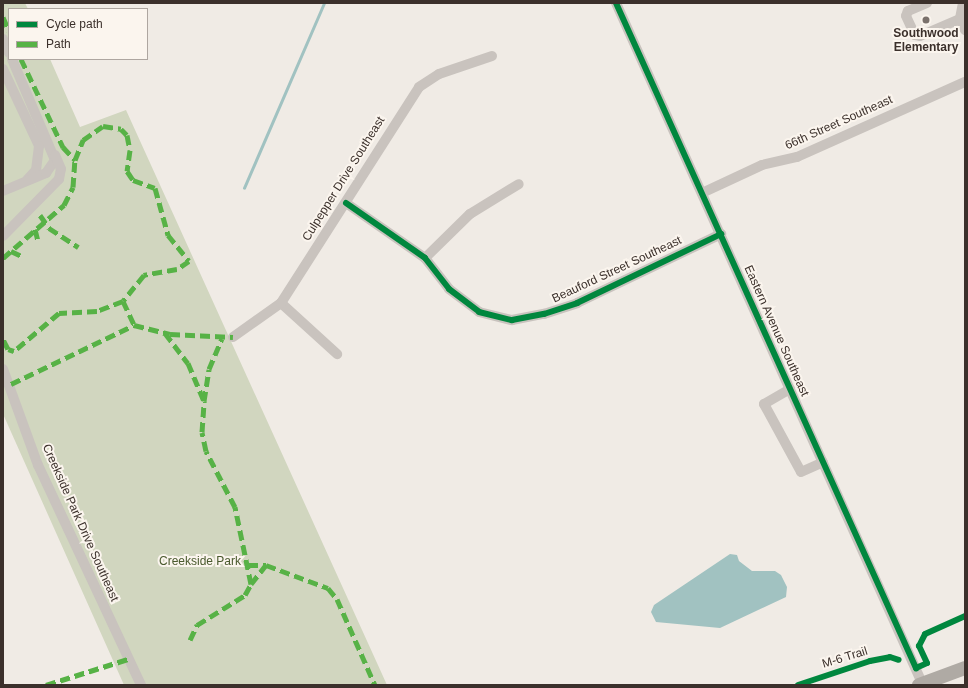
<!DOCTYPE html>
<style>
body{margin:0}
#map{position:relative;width:968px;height:688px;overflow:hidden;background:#f0ebe5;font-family:Helvetica,sans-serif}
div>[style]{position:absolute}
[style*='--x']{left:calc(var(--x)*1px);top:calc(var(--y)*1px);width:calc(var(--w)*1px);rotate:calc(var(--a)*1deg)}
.green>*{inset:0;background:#d1d6bf}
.water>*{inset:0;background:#a1c2c1}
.stream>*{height:2.5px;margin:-1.25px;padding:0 1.25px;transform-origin:1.25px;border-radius:1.25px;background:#a1c2c1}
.minor>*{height:10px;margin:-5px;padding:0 5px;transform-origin:5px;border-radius:5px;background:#c9c3be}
.highway>*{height:14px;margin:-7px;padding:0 7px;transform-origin:7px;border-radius:7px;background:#afaaa4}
.quiet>*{height:5px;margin-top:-2.5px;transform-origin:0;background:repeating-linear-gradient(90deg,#57b246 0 10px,transparent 0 15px)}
.cycleway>*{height:6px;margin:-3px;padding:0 3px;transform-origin:3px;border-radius:3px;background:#00873e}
.dots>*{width:11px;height:11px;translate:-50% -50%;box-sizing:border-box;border:2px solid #fbf5ee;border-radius:50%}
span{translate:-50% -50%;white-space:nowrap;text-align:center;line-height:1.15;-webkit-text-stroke:4px #fbf5ee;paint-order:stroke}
.poi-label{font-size:12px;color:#3b302b;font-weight:700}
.street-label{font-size:12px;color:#3b302b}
.park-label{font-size:12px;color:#4a5a2e}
.frame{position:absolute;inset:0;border:4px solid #3b302b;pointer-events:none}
.legend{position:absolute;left:8px;top:8px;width:140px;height:52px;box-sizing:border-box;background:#fbf5ee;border:1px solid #aea6a0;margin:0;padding:5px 7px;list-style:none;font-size:12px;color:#3b302b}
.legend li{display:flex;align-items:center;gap:8px;height:20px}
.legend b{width:20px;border:1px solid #aea6a0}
</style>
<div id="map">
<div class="green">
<i style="clip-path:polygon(3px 3px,25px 3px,28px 9px,9px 9px,9px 59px,50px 59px,80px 127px,126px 110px,387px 685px,124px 685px,3px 414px)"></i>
</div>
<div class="water">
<i style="clip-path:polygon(730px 554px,737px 555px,739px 561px,752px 571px,775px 571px,781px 575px,787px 587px,786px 597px,720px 628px,656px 622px,651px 612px,654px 605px)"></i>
</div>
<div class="stream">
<i style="--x:244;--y:188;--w:202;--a:-66.6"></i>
</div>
<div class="minor">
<i style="--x:616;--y:3;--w:748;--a:65.77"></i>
<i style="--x:927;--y:3;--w:21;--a:157"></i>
<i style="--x:908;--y:11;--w:5;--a:112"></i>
<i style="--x:906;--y:16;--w:21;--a:65"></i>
<i style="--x:915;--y:35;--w:5;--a:11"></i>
<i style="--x:920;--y:36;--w:43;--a:-23"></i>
<i style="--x:963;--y:3;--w:16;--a:101"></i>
<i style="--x:960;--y:19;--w:12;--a:66"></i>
<i style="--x:3;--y:39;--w:15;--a:67"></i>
<i style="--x:3;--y:69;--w:85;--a:64.9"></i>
<i style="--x:39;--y:146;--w:24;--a:97"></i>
<i style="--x:36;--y:170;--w:13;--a:132"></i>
<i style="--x:3;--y:191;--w:47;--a:-22.7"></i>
<i style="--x:46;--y:173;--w:16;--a:-55"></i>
<i style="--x:55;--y:160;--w:110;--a:-113.1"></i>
<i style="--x:702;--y:193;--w:66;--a:-25"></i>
<i style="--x:762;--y:165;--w:36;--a:-13"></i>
<i style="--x:797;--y:157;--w:184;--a:-24.1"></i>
<i style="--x:346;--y:203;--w:96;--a:34.8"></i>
<i style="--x:425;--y:258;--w:39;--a:52"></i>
<i style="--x:449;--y:289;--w:38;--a:37"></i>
<i style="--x:479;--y:312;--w:34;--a:14"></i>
<i style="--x:512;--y:320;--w:33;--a:-11"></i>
<i style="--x:544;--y:314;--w:35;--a:-18"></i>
<i style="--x:577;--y:303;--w:160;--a:-25.6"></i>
<i style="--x:3;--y:236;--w:80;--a:-45.5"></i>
<i style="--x:59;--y:179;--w:10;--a:-79"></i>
<i style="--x:61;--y:169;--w:15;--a:-113"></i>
<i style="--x:425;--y:258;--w:63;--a:-44.4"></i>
<i style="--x:470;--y:214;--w:57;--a:-31.5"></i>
<i style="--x:281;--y:303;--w:76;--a:42.3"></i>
<i style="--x:233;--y:337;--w:59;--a:-35.3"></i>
<i style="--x:281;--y:303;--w:256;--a:-57.4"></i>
<i style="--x:419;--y:87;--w:24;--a:-33"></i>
<i style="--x:439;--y:74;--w:56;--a:-18.8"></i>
<i style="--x:3;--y:369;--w:102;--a:70"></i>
<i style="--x:38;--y:465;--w:243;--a:64.9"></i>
<i style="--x:790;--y:389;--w:30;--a:150"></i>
<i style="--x:764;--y:404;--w:77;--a:61.4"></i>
<i style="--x:801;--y:472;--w:24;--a:-24"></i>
</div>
<div class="highway">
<i style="--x:919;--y:685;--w:49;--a:-20.3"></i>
</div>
<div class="quiet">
<i style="--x:3;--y:17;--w:15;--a:67"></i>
<i style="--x:21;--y:59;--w:98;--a:64.5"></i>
<i style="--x:63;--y:147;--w:18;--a:47"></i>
<i style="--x:40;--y:215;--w:16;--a:55"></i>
<i style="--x:49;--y:228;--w:35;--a:33"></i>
<i style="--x:35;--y:229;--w:12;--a:76"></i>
<i style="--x:11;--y:251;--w:14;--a:25"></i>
<i style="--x:3;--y:258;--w:81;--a:-41"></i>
<i style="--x:64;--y:205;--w:20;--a:-63"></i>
<i style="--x:73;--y:187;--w:27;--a:-86"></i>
<i style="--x:75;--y:160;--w:22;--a:-68"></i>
<i style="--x:83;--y:140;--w:24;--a:-35"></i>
<i style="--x:103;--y:126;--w:18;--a:9"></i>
<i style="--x:121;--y:129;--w:8;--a:45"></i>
<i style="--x:127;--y:135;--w:15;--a:79"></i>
<i style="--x:130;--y:150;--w:21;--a:98"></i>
<i style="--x:127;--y:171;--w:11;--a:56"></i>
<i style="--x:133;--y:180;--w:23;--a:20"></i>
<i style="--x:155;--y:188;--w:49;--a:74.5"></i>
<i style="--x:168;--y:235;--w:33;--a:51"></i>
<i style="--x:189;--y:261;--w:14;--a:146"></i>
<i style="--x:177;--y:269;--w:34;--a:170"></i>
<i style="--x:144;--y:275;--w:33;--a:129"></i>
<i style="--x:123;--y:301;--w:28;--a:159"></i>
<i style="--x:97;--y:311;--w:38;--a:177"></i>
<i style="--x:59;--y:313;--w:59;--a:139.8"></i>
<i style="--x:14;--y:351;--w:6;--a:-162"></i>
<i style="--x:8;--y:349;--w:11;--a:-117"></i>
<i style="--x:123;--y:301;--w:26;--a:65"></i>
<i style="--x:134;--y:325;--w:37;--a:14"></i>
<i style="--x:170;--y:334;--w:63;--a:2.7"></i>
<i style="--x:165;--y:333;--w:38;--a:53"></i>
<i style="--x:188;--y:363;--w:41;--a:67.2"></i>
<i style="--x:204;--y:401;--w:32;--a:-81"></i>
<i style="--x:209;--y:369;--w:33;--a:-67"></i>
<i style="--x:11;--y:384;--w:136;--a:-25.6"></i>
<i style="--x:248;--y:565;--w:18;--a:0"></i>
<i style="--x:266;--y:565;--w:66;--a:20.4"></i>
<i style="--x:328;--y:588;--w:14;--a:51"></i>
<i style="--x:337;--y:599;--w:94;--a:66.2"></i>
<i style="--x:251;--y:584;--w:24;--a:-52"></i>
<i style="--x:190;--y:640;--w:17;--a:-65"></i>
<i style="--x:197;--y:625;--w:57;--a:-32"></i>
<i style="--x:245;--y:595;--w:13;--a:-61"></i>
<i style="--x:251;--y:584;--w:79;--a:-101.7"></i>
<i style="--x:235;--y:507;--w:63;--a:-117.4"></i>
<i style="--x:206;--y:451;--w:19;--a:-102"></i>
<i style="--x:202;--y:432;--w:31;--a:-86"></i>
<i style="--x:46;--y:685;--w:86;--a:-17.6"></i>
</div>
<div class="cycleway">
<i style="--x:616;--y:3;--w:730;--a:65.72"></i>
<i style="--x:916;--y:668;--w:12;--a:-24"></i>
<i style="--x:927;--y:663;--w:19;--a:-115"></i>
<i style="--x:919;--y:646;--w:13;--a:-63"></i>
<i style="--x:925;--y:634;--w:44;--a:-24.2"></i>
<i style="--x:346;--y:203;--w:96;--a:34.8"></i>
<i style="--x:425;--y:258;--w:39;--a:52"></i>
<i style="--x:449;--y:289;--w:38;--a:37"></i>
<i style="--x:479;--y:312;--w:34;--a:14"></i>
<i style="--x:512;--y:320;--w:33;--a:-11"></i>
<i style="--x:544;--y:314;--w:35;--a:-18"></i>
<i style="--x:577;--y:303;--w:160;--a:-25.6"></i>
<i style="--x:798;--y:685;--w:76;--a:-18.4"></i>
<i style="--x:870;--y:661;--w:20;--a:-11"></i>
<i style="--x:890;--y:657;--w:9;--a:18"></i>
</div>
<div class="dots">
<i style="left:926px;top:20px;background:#7a716c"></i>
</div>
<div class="poi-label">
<span style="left:926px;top:41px">Southwood<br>Elementary</span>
</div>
<div class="street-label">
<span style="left:839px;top:123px;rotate:-24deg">66th Street Southeast</span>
<span style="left:344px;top:179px;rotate:-58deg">Culpepper Drive Southeast</span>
<span style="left:617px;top:270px;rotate:-25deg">Beauford Street Southeast</span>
<span style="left:776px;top:331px;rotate:66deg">Eastern Avenue Southeast</span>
<span style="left:80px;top:523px;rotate:66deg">Creekside Park Drive Southeast</span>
<span style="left:845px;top:658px;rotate:-17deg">M-6 Trail</span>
</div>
<div class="park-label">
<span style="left:200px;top:562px">Creekside Park</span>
</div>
<div class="frame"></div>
<ul class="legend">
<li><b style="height:5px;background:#00873e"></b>Cycle path</li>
<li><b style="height:5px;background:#57b246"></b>Path</li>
</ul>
</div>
